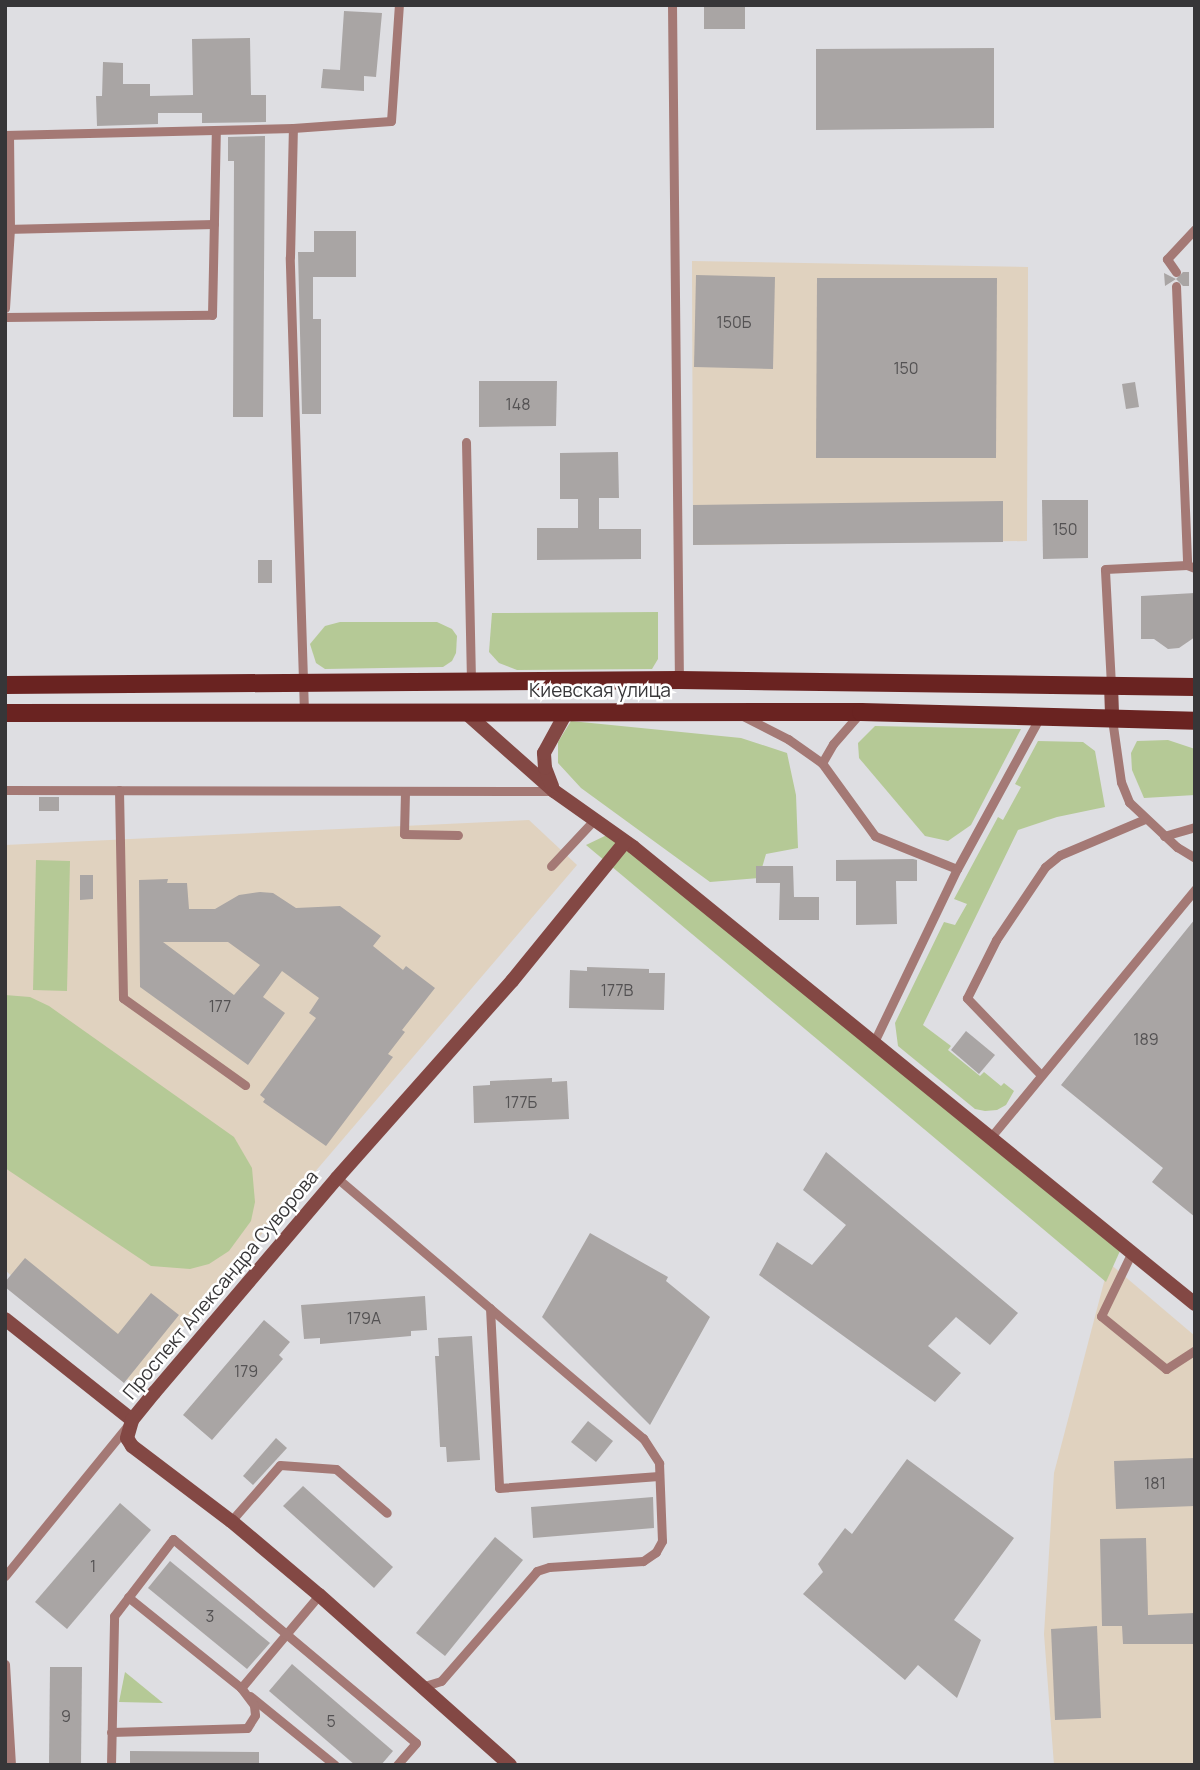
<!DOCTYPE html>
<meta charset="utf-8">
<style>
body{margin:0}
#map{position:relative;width:1200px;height:1770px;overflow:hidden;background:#dedee2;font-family:Manrope,sans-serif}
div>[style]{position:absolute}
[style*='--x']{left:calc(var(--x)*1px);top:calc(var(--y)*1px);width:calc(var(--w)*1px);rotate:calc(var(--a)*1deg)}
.education>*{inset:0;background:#e0d2bf}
.green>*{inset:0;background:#b5c996}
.building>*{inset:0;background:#a9a5a4}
.lane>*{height:9px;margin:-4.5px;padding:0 4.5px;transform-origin:4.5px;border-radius:4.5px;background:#a47975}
.secondary>*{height:14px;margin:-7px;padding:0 7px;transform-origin:7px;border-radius:7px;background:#834844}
.primary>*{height:18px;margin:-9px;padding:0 9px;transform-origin:9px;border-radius:9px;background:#6a2321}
span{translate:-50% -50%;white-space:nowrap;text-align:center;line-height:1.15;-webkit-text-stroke:5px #fff;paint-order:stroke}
.number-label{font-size:16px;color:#545253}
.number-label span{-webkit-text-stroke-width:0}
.street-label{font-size:19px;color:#373638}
.frame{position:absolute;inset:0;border:7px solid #373638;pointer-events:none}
</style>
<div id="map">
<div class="education">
<i style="clip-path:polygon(692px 261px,1028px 267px,1027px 541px,693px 545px)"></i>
<i style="clip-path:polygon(529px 820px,577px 865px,133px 1385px,5px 1270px,5px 845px)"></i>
<i style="clip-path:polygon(1109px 1263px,1195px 1336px,1195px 1765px,1054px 1765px,1044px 1634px,1054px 1473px)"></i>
</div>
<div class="green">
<i style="clip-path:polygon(658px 612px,658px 659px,652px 669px,517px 670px,499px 663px,489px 652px,492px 613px)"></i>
<i style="clip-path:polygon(340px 622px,437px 622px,452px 629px,457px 636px,456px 653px,452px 661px,443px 667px,325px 669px,316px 663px,310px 644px,325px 626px)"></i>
<i style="clip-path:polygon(571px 721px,741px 738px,787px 753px,796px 795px,798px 848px,766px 854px,759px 878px,710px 882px,581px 788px,558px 763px,558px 742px)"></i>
<i style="clip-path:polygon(875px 726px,1021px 729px,971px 825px,948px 841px,925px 836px,859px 758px,858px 743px)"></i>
<i style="clip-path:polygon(1168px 740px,1195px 749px,1195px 795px,1144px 798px,1132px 770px,1131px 753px,1137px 741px)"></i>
<i style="clip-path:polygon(1038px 741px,1083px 742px,1095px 751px,1105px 807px,1057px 817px,1018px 830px,923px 1025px,951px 1046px,948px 1050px,980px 1076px,984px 1072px,1001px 1086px,1004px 1083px,1014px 1091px,1006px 1105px,997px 1110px,985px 1111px,975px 1109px,898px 1046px,895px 1023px,944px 922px,955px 925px,967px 904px,954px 899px,998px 817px,1003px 820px,1021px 787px,1015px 784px)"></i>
<i style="clip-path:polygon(609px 834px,1120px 1251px,1106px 1282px,586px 845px)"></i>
<i style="clip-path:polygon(36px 860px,70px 861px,67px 991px,33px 990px)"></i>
<i style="clip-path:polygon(5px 995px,30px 997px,49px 1006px,234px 1137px,252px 1168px,255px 1202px,251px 1221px,229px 1251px,209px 1264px,190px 1269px,151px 1266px,5px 1168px)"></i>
<i style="clip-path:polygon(125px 1672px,163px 1703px,119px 1702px)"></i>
</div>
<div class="building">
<i style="clip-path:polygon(704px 5px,745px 5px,745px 29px,704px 29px)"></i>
<i style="clip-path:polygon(344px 11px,382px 13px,376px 77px,364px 76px,364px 91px,321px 88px,323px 69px,340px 70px)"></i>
<i style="clip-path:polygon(250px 38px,251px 95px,266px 95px,266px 122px,202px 123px,202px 113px,158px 113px,158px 124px,97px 126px,96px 96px,102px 96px,103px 62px,123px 63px,123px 84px,150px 84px,150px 96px,193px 95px,192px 39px)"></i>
<i style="clip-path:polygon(994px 48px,994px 128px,816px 130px,816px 49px)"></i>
<i style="clip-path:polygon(265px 136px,263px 417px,233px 417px,234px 161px,228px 161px,228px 137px)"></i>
<i style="clip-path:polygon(314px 231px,356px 231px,356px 277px,313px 277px,313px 319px,321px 319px,321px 414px,302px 414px,298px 252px,314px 252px)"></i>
<i style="clip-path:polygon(1183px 272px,1189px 272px,1189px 286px,1183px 286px,1176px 279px,1165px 286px,1164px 273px,1176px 279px)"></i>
<i style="clip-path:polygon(696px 275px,775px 277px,773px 369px,694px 367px)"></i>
<i style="clip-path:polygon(817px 278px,997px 278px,996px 458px,816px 458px)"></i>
<i style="clip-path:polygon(479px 381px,557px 381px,556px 426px,479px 427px)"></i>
<i style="clip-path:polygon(1135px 382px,1139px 407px,1126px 409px,1122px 384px)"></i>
<i style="clip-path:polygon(618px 452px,619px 498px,599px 498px,599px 529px,641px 529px,641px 559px,537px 560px,537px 528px,578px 528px,578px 499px,560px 499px,560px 453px)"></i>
<i style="clip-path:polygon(1042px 500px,1088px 500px,1088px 558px,1043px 559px)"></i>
<i style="clip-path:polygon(1003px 501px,1003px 542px,693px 545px,693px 505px)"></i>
<i style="clip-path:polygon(258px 560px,272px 560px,272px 583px,258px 583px)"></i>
<i style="clip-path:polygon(1195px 593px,1195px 637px,1179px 648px,1168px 649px,1154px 639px,1141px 639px,1141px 596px)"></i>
<i style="clip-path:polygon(39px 797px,59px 797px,59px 811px,39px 811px)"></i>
<i style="clip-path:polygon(913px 859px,917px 860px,917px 881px,896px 881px,897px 924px,856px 925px,856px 881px,836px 881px,836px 860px)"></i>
<i style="clip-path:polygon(756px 866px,793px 866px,794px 897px,819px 897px,819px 920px,779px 920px,780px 883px,756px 883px)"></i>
<i style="clip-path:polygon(80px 875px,93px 875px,93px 899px,80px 900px)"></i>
<i style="clip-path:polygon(evenodd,168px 879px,167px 883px,187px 883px,189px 909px,215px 909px,239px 895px,260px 892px,273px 893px,296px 908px,340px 906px,381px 936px,373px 946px,403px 970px,406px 966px,435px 988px,402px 1030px,405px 1032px,388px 1054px,393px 1057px,326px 1146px,263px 1102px,265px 1099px,260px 1095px,316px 1018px,309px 1013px,319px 998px,282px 971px,263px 997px,285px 1013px,248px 1065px,140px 987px,139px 880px,168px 879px,163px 942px,228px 942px,260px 965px,234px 995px,163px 942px)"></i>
<i style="clip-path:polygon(1195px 919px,1195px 1217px,1152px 1182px,1163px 1168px,1061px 1085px)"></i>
<i style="clip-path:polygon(587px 967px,649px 969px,649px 973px,665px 973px,664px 1010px,569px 1008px,570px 970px,587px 971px)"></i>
<i style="clip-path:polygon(966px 1031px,995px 1055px,979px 1074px,951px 1050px)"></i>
<i style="clip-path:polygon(552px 1078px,552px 1082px,567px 1081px,569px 1119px,474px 1123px,473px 1086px,490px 1085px,490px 1081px)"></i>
<i style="clip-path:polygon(826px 1152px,1018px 1313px,990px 1345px,956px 1317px,928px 1346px,961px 1373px,935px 1402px,759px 1275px,777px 1242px,812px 1265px,846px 1225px,803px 1190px)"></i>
<i style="clip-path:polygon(590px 1233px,668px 1277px,666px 1281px,710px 1317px,650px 1425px,542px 1317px)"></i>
<i style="clip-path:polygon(25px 1258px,118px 1334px,151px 1293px,179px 1315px,124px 1383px,5px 1287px,5px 1282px)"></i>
<i style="clip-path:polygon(425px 1296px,427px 1330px,411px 1331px,411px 1336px,320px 1344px,320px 1338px,304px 1339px,301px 1305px)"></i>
<i style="clip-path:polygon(264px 1320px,290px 1342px,279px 1355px,283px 1359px,212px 1440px,183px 1415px)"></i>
<i style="clip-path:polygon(472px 1336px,480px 1460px,447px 1462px,446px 1447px,440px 1447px,438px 1409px,435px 1356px,439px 1356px,438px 1338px)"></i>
<i style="clip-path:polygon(588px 1421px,613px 1441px,596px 1462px,571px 1442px)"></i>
<i style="clip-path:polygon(276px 1438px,287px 1448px,253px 1485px,243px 1476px)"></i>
<i style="clip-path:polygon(1195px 1458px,1195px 1506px,1116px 1509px,1114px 1461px)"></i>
<i style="clip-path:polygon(907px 1459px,1014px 1538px,954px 1620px,981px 1640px,957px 1698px,918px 1665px,905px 1680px,803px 1594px,823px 1572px,818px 1564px,845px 1528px,852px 1534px)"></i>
<i style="clip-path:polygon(303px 1486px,393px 1567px,374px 1588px,283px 1506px)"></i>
<i style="clip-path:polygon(653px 1497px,654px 1528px,533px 1538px,531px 1507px)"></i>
<i style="clip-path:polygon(120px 1503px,151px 1530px,67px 1629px,35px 1602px)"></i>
<i style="clip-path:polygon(495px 1537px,523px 1560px,445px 1656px,416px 1633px)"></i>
<i style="clip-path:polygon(1146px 1538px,1148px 1615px,1195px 1613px,1195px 1644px,1123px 1644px,1122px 1626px,1102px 1626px,1100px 1539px)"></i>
<i style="clip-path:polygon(170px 1561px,270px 1643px,247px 1669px,148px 1588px)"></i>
<i style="clip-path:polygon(1097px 1626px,1101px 1718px,1055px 1720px,1051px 1629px)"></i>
<i style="clip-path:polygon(292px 1664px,393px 1751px,381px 1765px,355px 1765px,269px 1691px)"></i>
<i style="clip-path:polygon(50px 1667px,82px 1667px,81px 1765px,49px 1765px)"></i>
<i style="clip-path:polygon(130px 1751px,259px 1752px,259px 1765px,130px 1765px)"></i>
</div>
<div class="lane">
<i style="--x:672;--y:5;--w:675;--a:89.41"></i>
<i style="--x:5;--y:135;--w:288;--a:-1.4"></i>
<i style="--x:5;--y:229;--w:209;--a:-1.4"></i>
<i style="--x:1176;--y:272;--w:16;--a:-125"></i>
<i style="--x:1167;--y:259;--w:41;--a:-47"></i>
<i style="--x:1176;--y:286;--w:279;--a:87.7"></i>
<i style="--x:5;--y:308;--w:79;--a:-86.4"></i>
<i style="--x:10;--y:229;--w:94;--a:-90.6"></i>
<i style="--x:5;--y:317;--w:207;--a:-0.6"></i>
<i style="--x:212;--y:315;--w:185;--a:-88.8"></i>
<i style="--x:466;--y:442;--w:241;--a:88.8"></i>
<i style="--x:1111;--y:685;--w:116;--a:-93"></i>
<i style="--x:1105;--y:569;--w:82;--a:-2.8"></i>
<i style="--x:1187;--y:565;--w:9;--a:21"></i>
<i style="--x:304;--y:712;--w:455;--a:-91.8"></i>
<i style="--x:290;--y:257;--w:129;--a:-88.7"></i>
<i style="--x:293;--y:128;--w:98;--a:-4.1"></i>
<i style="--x:391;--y:121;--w:116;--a:-86.1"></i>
<i style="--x:743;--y:716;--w:51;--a:27.1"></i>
<i style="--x:788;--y:739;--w:42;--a:35.2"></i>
<i style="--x:822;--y:763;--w:90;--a:54"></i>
<i style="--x:875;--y:836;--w:88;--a:21.9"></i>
<i style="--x:1112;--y:719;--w:64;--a:81.9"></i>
<i style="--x:1121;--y:782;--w:22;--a:68"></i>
<i style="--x:1129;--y:802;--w:66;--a:43.2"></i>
<i style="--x:1177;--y:847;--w:21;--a:31"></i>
<i style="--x:822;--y:763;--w:22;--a:-60"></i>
<i style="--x:833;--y:744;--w:43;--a:-48.8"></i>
<i style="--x:5;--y:790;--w:548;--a:0.1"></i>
<i style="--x:119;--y:790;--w:208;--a:88.9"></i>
<i style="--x:123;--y:998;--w:150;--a:35.5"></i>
<i style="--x:405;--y:792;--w:42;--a:91.4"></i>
<i style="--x:404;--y:834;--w:54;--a:1.1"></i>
<i style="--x:1164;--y:836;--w:32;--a:-16"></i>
<i style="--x:551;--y:866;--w:64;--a:-46.9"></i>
<i style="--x:874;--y:1042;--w:192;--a:-64.4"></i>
<i style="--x:957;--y:869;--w:173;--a:-61.4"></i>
<i style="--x:1041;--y:1075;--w:107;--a:-133.9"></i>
<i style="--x:967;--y:998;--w:65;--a:-63.4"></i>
<i style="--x:996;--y:940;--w:88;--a:-56.1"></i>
<i style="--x:1045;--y:867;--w:19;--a:-39"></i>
<i style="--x:1060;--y:855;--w:92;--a:-23"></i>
<i style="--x:990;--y:1138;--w:323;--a:-50.5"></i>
<i style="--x:337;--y:1178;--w:402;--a:40.4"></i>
<i style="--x:643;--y:1438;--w:30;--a:57"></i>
<i style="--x:659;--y:1463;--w:78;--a:87.8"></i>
<i style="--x:662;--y:1541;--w:13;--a:119"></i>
<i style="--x:656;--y:1552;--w:16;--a:145"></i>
<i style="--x:643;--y:1561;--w:94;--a:176.3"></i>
<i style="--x:549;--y:1567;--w:13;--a:162"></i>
<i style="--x:537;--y:1571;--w:146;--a:131.1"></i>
<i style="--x:441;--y:1681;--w:21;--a:163"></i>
<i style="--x:1131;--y:1254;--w:69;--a:115.8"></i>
<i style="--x:1101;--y:1316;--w:84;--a:39.2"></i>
<i style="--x:1166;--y:1369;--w:35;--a:-33"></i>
<i style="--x:490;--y:1308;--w:180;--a:87.1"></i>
<i style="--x:499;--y:1488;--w:160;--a:-4.3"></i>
<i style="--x:231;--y:1521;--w:74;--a:-48.8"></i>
<i style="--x:280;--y:1465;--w:56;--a:4.1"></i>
<i style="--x:336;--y:1469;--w:67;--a:40.8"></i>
<i style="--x:5;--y:1576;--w:196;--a:-50.8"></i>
<i style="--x:128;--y:1597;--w:145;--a:38.8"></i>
<i style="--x:241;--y:1688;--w:121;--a:-50"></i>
<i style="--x:5;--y:1664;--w:101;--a:86.6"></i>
<i style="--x:250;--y:1696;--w:109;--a:39.1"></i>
<i style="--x:111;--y:1732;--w:136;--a:-1.7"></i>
<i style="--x:247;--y:1728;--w:15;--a:-58"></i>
<i style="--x:255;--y:1715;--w:10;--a:-96"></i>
<i style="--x:254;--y:1705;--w:21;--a:-127"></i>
<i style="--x:111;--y:1765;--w:149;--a:-88.8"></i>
<i style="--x:114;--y:1616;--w:97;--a:-52.5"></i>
<i style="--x:173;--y:1539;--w:317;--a:40"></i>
<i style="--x:416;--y:1743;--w:29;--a:131"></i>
</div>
<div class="secondary">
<i style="--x:1111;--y:685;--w:34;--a:88"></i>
<i style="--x:466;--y:713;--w:118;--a:41.6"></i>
<i style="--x:554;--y:791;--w:97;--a:35.3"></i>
<i style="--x:633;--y:847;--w:724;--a:39.12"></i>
<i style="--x:552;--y:786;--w:19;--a:-111"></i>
<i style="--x:545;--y:768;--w:15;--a:-94"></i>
<i style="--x:544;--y:753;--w:48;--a:-61.3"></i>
<i style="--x:5;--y:1319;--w:162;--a:38.5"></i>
<i style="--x:510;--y:1765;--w:256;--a:-138.3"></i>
<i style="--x:319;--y:1595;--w:115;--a:-139.9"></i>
<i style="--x:231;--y:1521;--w:124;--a:-142.9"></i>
<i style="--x:132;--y:1446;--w:9;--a:-122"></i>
<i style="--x:127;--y:1438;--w:19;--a:-74"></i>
<i style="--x:132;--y:1420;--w:35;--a:-51"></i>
<i style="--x:154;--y:1393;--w:282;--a:-49.6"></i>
<i style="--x:337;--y:1178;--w:264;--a:-48.4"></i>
<i style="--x:512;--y:981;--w:179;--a:-50.9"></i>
</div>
<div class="primary">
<i style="--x:5;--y:685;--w:674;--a:-0.43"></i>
<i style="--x:679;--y:680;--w:516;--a:0.78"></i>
<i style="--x:5;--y:713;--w:856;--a:-0.07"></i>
<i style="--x:861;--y:712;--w:334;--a:1.5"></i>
</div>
<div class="number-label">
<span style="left:734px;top:322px">150Б</span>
<span style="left:906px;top:368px">150</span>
<span style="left:518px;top:404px">148</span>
<span style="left:1065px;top:529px">150</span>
<span style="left:617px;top:990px">177В</span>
<span style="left:220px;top:1006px">177</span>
<span style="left:1146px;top:1039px">189</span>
<span style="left:521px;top:1102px">177Б</span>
<span style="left:364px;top:1318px">179А</span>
<span style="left:246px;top:1371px">179</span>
<span style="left:1155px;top:1483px">181</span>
<span style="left:93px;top:1566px">1</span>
<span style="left:210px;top:1616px">3</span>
<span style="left:66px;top:1716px">9</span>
<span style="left:331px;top:1721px">5</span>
</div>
<div class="street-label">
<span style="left:600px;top:691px">Киевская улица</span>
<span style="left:221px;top:1285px;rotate:-50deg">Проспект Александра Суворова</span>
</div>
<div class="frame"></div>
</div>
